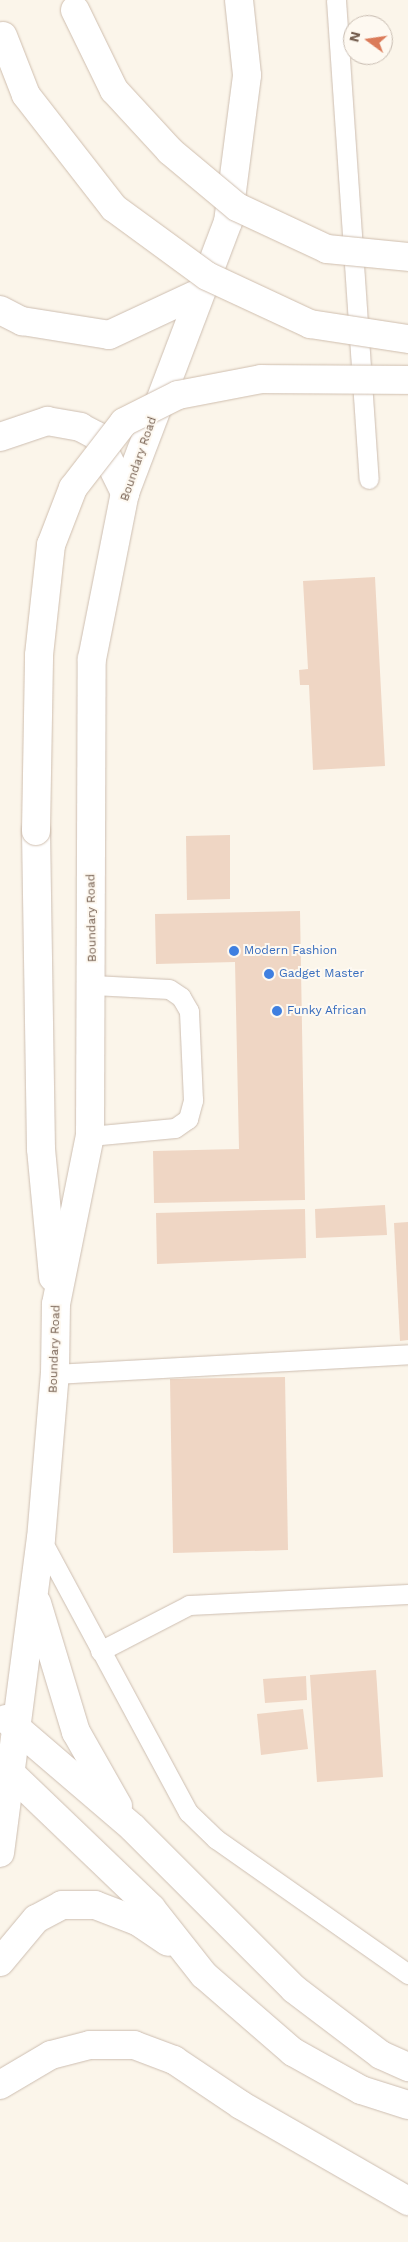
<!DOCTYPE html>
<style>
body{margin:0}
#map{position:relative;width:408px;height:2242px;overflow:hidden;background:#fbf5ea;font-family:"Work Sans",sans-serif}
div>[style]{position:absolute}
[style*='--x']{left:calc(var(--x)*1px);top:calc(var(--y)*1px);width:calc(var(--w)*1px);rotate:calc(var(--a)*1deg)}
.building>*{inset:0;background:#efd6c4}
.roads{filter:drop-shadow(0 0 1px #cdbeb1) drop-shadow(0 0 1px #cdbeb1)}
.lane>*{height:19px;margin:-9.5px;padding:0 9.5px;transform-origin:9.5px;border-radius:9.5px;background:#fff}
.secondary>*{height:28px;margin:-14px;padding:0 14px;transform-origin:14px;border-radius:14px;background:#fff}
.bridges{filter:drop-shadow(0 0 1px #cfbeae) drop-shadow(0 0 1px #cfbeae)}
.secondary-bridge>*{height:28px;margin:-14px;padding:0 14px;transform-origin:14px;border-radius:14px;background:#fff}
.dots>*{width:14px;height:14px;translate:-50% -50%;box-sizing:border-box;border:2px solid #fef9f1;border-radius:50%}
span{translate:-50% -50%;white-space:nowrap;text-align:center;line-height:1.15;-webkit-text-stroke:4px #fef9f1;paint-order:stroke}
.street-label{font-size:12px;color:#745e4f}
.shop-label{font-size:12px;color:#366cbe}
.left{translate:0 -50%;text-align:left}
.north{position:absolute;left:343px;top:15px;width:50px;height:50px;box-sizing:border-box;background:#fef9f1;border:1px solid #c7bbb0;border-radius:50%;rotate:284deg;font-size:14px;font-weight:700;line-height:20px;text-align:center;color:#745e4f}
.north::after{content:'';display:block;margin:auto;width:18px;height:22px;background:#db7b59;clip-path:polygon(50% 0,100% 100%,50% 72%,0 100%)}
</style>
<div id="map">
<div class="building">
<i style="clip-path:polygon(375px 577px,385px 766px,313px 770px,309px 685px,300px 685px,299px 670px,308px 669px,303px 581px)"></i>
<i style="clip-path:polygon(230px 835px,230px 899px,187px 900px,186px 836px)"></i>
<i style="clip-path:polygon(300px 911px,305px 1200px,154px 1203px,153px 1151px,239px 1149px,235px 962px,156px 964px,155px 914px)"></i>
<i style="clip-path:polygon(385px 1205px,387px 1235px,316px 1238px,315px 1209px)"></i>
<i style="clip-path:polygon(305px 1209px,306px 1258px,157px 1264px,156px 1213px)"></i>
<i style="clip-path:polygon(408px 1222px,408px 1340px,400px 1341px,394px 1223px)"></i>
<i style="clip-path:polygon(285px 1377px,288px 1550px,173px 1553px,170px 1379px)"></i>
<i style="clip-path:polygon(376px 1670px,383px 1777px,317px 1782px,310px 1675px)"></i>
<i style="clip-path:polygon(306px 1676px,307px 1700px,265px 1703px,263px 1679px)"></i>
<i style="clip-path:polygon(303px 1709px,308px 1749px,261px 1755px,257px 1714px)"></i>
</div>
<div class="roads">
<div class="lane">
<i style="--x:336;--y:0;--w:480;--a:86.1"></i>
<i style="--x:90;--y:1136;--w:85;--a:-5.4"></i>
<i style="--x:175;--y:1128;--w:16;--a:-35"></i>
<i style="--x:188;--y:1119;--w:20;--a:-75"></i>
<i style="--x:193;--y:1100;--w:89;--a:-92.6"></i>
<i style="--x:189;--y:1011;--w:16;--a:-120"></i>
<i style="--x:181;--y:997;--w:14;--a:-146"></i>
<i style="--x:169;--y:989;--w:76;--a:-177"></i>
<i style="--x:55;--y:1374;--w:354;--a:-3.2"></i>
<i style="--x:41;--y:1539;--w:310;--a:61.7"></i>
<i style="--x:188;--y:1812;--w:39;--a:44"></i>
<i style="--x:216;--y:1839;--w:235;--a:35.1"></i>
<i style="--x:100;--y:1651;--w:100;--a:-27.3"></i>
<i style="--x:189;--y:1605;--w:219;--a:-2.9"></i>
</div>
<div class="secondary">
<i style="--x:0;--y:310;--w:25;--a:27"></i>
<i style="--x:22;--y:321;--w:88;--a:9.1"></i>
<i style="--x:109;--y:335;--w:99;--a:-25"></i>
<i style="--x:0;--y:437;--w:50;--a:-18.8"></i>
<i style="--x:47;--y:421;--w:34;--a:10"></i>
<i style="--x:80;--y:427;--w:19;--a:28"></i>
<i style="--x:97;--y:436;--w:64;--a:63.8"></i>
<i style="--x:36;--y:831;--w:318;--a:89.1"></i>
<i style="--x:41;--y:1149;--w:129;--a:84.6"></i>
<i style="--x:37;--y:1603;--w:135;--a:73.2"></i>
<i style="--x:76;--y:1732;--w:85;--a:60.4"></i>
<i style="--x:6;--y:1719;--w:167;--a:40.6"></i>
<i style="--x:133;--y:1828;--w:228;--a:45"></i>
<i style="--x:294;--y:1989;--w:109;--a:37.2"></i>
<i style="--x:381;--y:2055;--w:30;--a:24"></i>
<i style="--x:1;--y:1764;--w:208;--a:43.8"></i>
<i style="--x:151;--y:1908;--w:85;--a:51.7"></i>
<i style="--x:204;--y:1975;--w:118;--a:40.9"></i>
<i style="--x:293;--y:2052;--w:78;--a:29.2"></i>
<i style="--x:361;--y:2090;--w:49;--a:17.7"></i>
<i style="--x:0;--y:1853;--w:317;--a:-82.6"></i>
<i style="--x:41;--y:1539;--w:166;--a:-85.2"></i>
<i style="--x:55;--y:1374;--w:70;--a:-89.2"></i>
<i style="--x:56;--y:1304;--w:171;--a:-78.6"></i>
<i style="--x:90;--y:1136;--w:477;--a:-89.8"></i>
<i style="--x:92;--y:659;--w:169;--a:-78.8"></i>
<i style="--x:125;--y:493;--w:290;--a:-69.2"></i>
<i style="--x:228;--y:222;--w:148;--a:-82.6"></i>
<i style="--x:247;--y:75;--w:75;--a:-96.1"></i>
<i style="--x:0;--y:1962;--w:56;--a:-50.1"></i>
<i style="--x:36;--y:1919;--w:30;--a:-28"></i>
<i style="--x:62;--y:1905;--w:33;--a:0"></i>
<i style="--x:95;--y:1905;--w:45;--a:20.9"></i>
<i style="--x:137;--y:1921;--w:37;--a:34"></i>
<i style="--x:0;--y:2085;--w:59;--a:-30.5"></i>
<i style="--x:51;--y:2055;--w:40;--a:-14.4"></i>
<i style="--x:90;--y:2045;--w:44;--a:0"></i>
<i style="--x:134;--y:2045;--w:43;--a:20.6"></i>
<i style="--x:174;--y:2060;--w:81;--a:33.9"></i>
<i style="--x:241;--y:2105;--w:193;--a:29.9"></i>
</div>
</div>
<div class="bridges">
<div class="secondary-bridge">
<i style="--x:75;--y:10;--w:89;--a:64"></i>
<i style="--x:114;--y:90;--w:83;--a:47.4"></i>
<i style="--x:170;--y:151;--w:87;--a:39.9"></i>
<i style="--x:237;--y:207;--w:99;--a:25"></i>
<i style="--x:327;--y:249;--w:81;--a:5.6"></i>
<i style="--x:3;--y:36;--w:63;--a:68.7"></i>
<i style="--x:26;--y:95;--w:143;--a:52.1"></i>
<i style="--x:114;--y:208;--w:115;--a:36.2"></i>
<i style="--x:207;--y:276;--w:114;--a:25"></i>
<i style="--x:310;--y:324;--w:99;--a:8.7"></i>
<i style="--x:36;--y:831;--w:176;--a:-89"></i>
<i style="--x:39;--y:655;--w:111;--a:-83.8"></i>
<i style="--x:51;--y:545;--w:61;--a:-68.9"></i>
<i style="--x:73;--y:488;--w:83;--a:-52.3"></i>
<i style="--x:124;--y:422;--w:60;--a:-26.6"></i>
<i style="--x:178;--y:395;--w:85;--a:-10.9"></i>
<i style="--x:261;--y:379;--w:147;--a:0.4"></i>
</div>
</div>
<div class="dots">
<i style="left:234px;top:951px;background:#3f7fe0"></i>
<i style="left:269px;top:974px;background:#3f7fe0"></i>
<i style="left:277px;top:1011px;background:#3f7fe0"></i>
</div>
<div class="street-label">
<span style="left:139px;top:459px;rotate:-71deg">Boundary Road</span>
<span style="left:92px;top:918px;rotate:-91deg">Boundary Road</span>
<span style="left:55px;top:1349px;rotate:-88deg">Boundary Road</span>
</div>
<div class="shop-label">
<span class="left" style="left:244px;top:951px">Modern Fashion</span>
<span class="left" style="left:279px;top:974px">Gadget Master</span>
<span class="left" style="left:287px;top:1011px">Funky African</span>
</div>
<div class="north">N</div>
</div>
